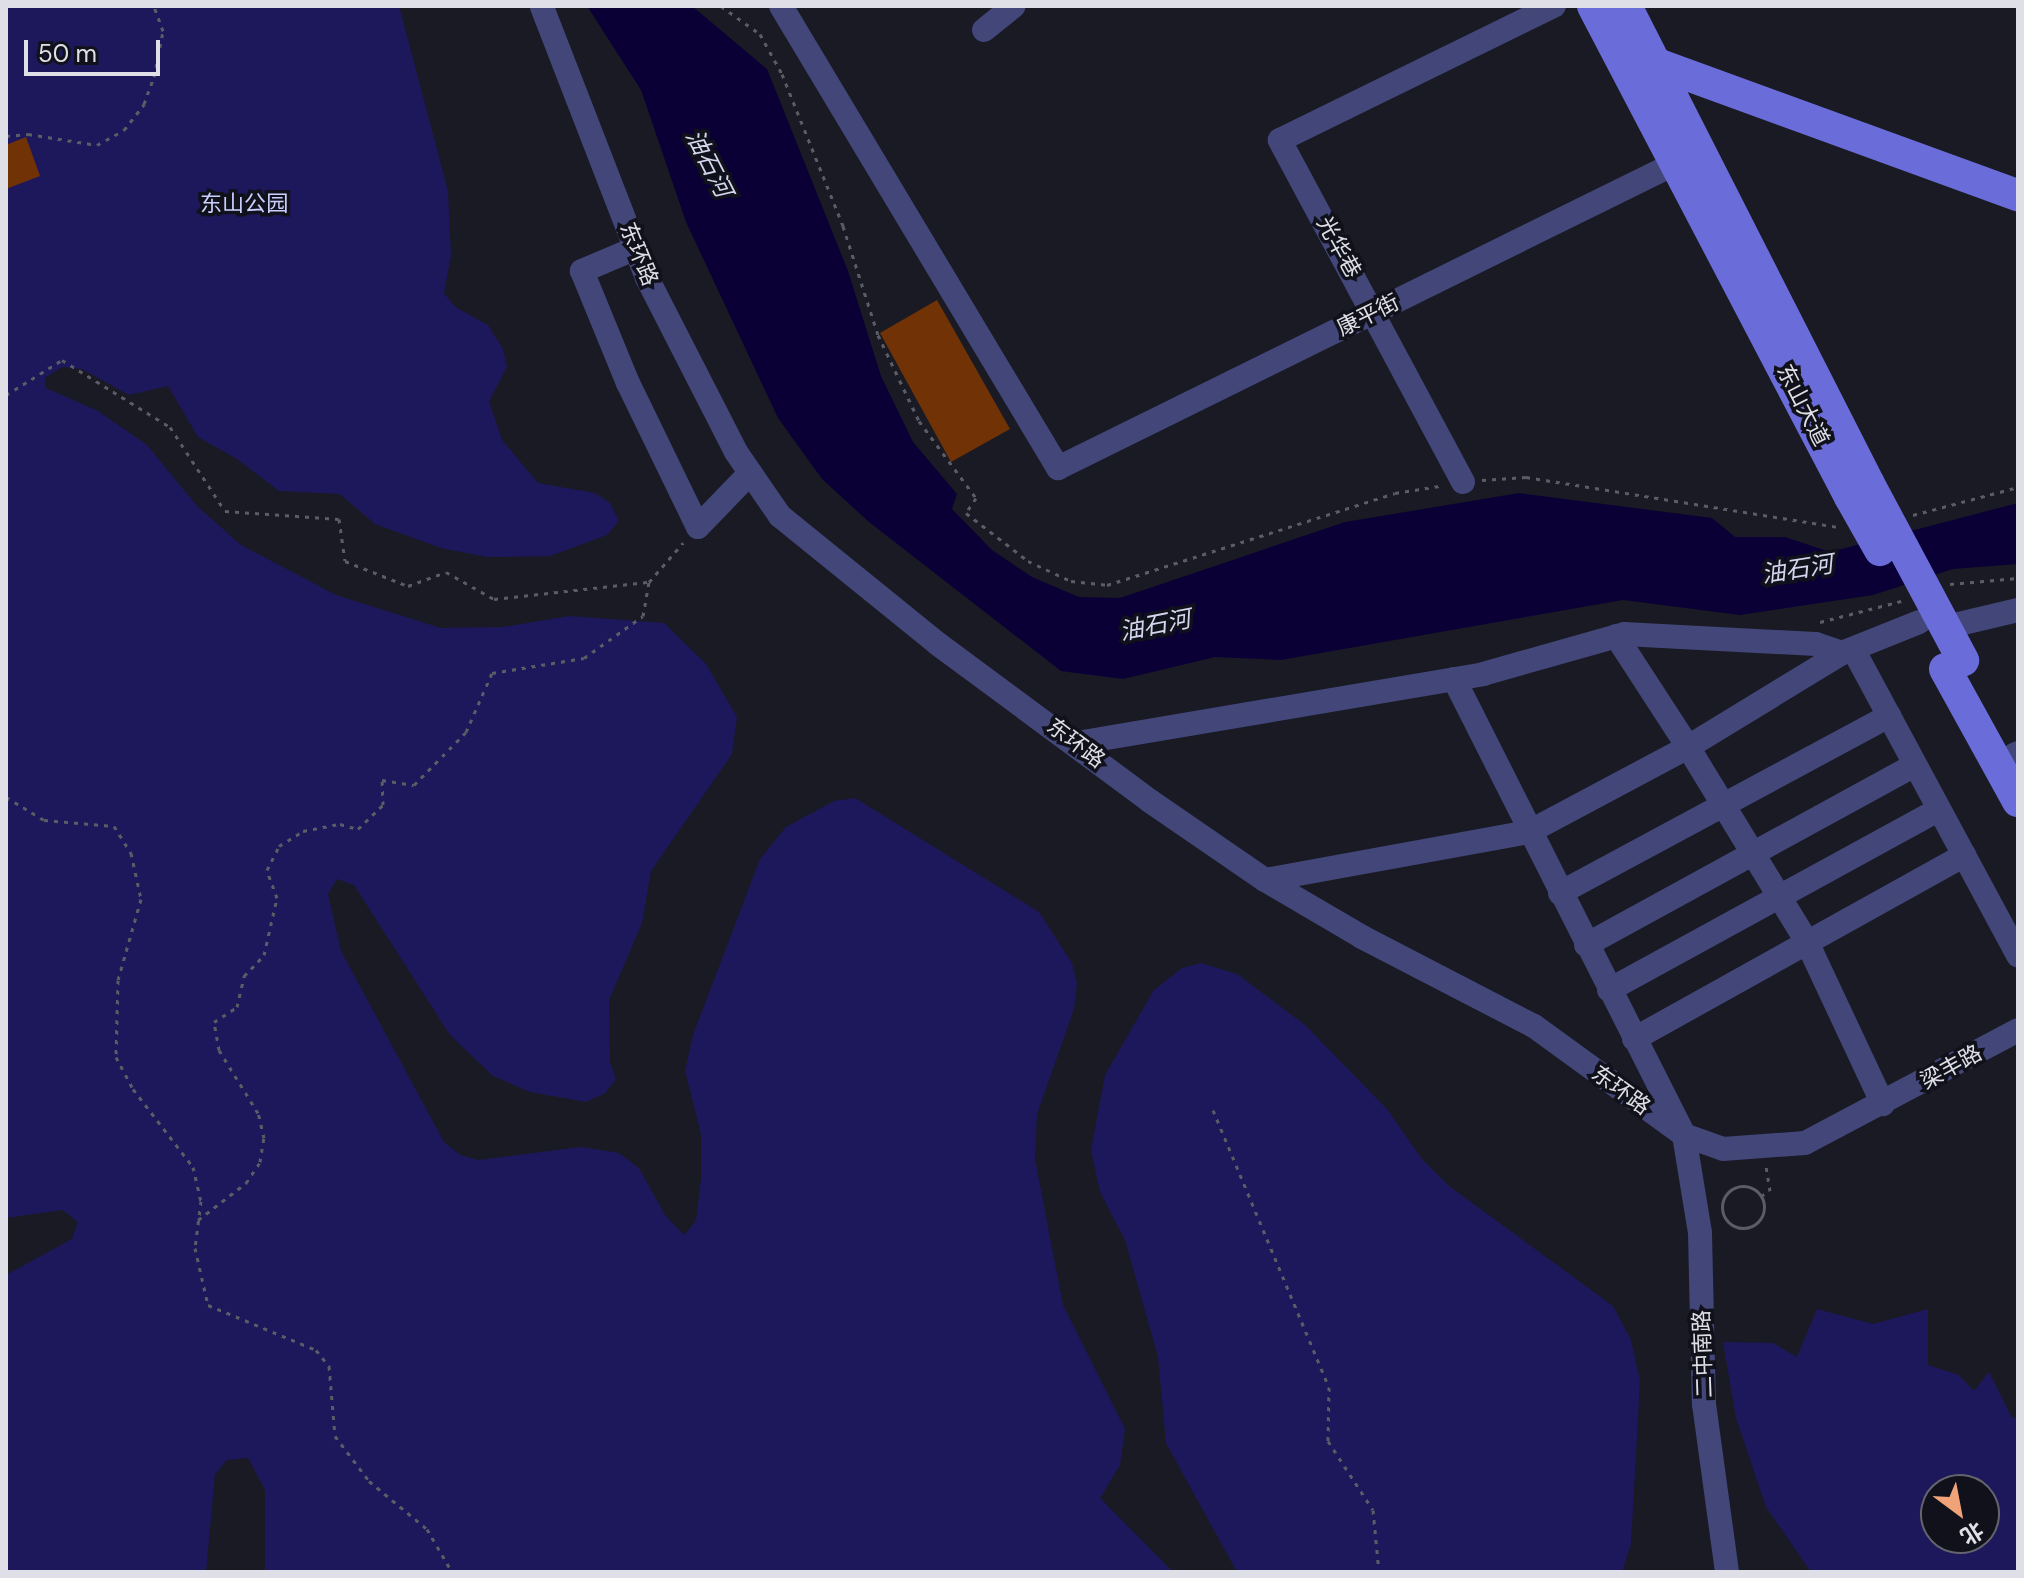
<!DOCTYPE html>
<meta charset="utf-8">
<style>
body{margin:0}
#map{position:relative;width:2024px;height:1578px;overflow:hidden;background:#191a24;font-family:"DM Sans","Noto Sans SC",sans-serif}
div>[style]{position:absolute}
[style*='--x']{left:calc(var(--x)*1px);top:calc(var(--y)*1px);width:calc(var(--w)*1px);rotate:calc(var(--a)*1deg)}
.green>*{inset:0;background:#1d185b}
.water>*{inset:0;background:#0a0036}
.building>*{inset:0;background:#713205}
.path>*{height:3px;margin-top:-1.5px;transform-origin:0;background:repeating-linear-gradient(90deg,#5b5c65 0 4px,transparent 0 10px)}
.path>.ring{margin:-1.5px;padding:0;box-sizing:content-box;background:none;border:3px solid #5b5c65;border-radius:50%}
.minor>*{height:24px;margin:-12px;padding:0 12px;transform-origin:12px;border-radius:12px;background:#424679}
.major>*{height:32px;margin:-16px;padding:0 16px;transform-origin:16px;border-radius:16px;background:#6a6dd9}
.major-bridge>*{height:32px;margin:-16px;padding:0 16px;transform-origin:16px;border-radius:16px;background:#6a6dd9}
span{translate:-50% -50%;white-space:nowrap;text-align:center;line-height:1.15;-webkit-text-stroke:7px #10111a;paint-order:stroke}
.park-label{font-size:22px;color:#c9d0fd}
.street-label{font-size:22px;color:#dfe0e7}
.water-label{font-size:24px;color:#d3d6ed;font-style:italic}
.frame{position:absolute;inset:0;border:8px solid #dfe0e7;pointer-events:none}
.north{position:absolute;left:1920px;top:1474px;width:80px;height:80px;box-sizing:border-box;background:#10111a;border:2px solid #63646c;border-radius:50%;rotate:148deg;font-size:22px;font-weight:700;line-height:32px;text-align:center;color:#dfe0e7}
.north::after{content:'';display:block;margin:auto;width:28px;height:36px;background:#f0a279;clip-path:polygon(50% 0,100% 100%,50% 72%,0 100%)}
.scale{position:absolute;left:24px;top:40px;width:136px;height:36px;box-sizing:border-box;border:4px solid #dfe0e7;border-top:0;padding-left:10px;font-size:24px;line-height:28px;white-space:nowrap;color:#dfe0e7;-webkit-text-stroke:6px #10111a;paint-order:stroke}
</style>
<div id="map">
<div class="green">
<i style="clip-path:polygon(6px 6px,399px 6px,448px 191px,451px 256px,444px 293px,455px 307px,488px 325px,503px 349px,507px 367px,489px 401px,502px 440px,538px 483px,595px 493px,610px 503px,619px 521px,607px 535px,550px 556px,487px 557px,441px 548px,375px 524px,340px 494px,279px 491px,237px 459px,198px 437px,168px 386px,129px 395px,82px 369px,62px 367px,45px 378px,46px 388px,98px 411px,147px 445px,197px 506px,241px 545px,336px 595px,441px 628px,503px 627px,569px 616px,664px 623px,706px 664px,737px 717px,732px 754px,651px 871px,642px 923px,609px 1000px,610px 1062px,616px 1079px,605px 1093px,586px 1102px,530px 1092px,493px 1076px,450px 1035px,354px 885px,337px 879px,328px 894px,341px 951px,444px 1142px,460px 1155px,478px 1160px,581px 1147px,619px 1153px,639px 1168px,665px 1215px,684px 1235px,696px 1221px,701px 1179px,701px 1134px,685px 1071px,693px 1035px,760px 859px,786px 827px,834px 801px,855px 798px,1039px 912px,1072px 963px,1077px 983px,1074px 1009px,1037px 1114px,1035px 1159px,1063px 1305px,1125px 1429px,1120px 1465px,1100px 1498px,1173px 1572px,265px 1572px,265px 1490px,248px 1458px,227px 1460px,215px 1474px,206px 1572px,6px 1572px,6px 1275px,72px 1239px,78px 1222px,63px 1210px,6px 1218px)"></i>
<i style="clip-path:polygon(1201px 963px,1237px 974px,1304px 1024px,1387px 1109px,1421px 1158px,1449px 1186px,1613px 1306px,1631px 1340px,1640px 1381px,1631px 1544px,1622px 1572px,1237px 1572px,1166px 1443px,1158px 1357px,1125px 1240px,1100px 1192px,1091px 1150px,1105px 1075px,1154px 990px,1182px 968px)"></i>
<i style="clip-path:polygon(evenodd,1817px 1309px,1873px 1324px,1928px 1309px,1928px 1365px,1959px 1375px,1974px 1391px,1989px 1372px,2012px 1418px,2018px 1417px,2018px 1572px,1811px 1572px,1766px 1507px,1736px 1418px,1723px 1342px,1773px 1343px,1797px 1357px,1817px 1309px,1984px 1490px,1984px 1538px,1936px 1538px,1936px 1490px,1984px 1490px)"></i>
</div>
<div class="water">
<i style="clip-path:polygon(587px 6px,692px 6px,767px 69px,848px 271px,881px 376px,913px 442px,957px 494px,952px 509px,992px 550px,1032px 577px,1079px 597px,1120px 598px,1345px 522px,1519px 493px,1712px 518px,1735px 537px,1785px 537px,1830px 552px,2018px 503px,2018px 564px,1953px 569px,1873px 595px,1740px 615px,1623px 600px,1281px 660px,1215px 657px,1123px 679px,1061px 671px,869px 522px,822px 479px,778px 418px,686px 222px,641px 90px)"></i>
</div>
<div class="building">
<i style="clip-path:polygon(26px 137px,40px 176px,6px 189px,6px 145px)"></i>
<i style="clip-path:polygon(937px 300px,1010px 429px,951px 462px,880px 333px)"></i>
</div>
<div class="path">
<i style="--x:721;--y:6;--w:48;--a:35.7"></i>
<i style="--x:760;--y:34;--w:46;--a:61.2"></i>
<i style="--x:782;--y:74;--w:164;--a:68.1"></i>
<i style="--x:843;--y:226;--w:114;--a:72.2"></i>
<i style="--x:878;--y:335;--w:95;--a:64.5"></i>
<i style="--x:919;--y:421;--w:96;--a:53.5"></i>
<i style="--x:976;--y:498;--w:18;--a:124"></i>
<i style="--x:966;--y:513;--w:78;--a:37.7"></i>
<i style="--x:1028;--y:561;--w:47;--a:24.9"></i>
<i style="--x:1071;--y:581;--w:36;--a:6"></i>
<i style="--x:1107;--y:585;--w:302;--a:-17.7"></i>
<i style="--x:1395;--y:493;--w:45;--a:-9"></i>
<i style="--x:6;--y:136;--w:22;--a:-5"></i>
<i style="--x:28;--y:134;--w:70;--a:9.1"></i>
<i style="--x:97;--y:145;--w:31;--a:-29"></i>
<i style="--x:124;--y:130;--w:33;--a:-52"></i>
<i style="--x:144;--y:104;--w:29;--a:-70"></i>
<i style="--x:154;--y:77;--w:47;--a:-78.9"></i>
<i style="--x:163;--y:31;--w:27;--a:-110"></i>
<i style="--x:6;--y:395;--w:66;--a:-32"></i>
<i style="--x:62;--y:360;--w:127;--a:31.8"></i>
<i style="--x:170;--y:427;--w:100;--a:56.8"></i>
<i style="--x:225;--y:511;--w:114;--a:4"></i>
<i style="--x:339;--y:519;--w:42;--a:81.9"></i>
<i style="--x:345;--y:561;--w:68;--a:21.6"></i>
<i style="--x:408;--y:586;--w:40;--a:-20.2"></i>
<i style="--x:446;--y:572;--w:55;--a:29.4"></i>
<i style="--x:494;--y:599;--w:154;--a:-6.3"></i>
<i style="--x:1482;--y:480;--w:44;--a:-3.9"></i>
<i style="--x:1526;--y:477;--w:317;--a:9.1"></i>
<i style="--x:1913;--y:515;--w:109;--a:-14.9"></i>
<i style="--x:1950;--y:584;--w:68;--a:-5"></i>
<i style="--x:1820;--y:622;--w:84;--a:-14.5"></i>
<i style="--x:6;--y:797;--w:44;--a:31.2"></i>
<i style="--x:44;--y:820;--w:70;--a:4.9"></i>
<i style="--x:114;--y:826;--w:32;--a:58"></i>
<i style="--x:131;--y:853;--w:47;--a:77.7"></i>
<i style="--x:141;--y:899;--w:84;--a:105.9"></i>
<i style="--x:118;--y:980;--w:77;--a:91.5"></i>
<i style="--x:116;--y:1057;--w:36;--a:62"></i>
<i style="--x:133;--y:1089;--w:98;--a:52.4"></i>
<i style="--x:193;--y:1167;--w:35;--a:77"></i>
<i style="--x:201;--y:1201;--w:47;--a:97.3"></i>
<i style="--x:195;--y:1248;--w:58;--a:77.2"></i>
<i style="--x:208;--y:1305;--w:117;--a:22.6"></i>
<i style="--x:316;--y:1350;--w:21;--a:51"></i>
<i style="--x:329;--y:1366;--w:70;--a:85.1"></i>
<i style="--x:335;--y:1436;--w:56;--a:52.9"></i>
<i style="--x:369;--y:1481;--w:75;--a:39.6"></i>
<i style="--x:427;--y:1529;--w:50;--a:59.8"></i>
<i style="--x:1213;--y:1110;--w:300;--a:67.3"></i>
<i style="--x:1329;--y:1387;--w:54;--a:91.1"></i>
<i style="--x:1328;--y:1441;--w:82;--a:56.9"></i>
<i style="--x:1373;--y:1510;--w:62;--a:84.5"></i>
<i class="ring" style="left:1722px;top:1186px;width:39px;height:39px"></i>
<i style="--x:1761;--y:1196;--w:10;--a:-29"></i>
<i style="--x:1770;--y:1191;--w:25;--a:-99"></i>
<i style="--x:198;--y:1220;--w:61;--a:-37.6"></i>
<i style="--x:246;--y:1183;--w:25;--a:-56"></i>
<i style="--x:260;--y:1162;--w:24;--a:-81"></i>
<i style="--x:264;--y:1138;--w:26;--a:-103"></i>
<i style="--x:258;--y:1113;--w:74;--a:-121.8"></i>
<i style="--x:219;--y:1050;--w:28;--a:-100"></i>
<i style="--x:214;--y:1022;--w:27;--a:-33"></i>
<i style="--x:237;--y:1007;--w:32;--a:-77"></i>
<i style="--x:244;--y:976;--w:29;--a:-46"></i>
<i style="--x:264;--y:955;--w:58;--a:-77.2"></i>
<i style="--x:277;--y:898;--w:30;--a:-110"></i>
<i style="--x:267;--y:870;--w:27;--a:-63"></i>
<i style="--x:279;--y:846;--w:28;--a:-32"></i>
<i style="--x:303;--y:831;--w:38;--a:-11"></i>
<i style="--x:340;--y:824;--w:19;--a:16"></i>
<i style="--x:358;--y:829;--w:35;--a:-44"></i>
<i style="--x:383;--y:805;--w:25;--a:-92"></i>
<i style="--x:382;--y:780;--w:32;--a:9"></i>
<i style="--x:414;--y:785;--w:74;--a:-45.5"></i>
<i style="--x:466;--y:732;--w:64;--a:-66.2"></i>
<i style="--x:492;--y:673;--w:93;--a:-9.3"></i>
<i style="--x:584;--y:658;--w:72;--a:-35.4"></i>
<i style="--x:643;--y:616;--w:35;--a:-80"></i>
<i style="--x:649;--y:582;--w:52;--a:-48.9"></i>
</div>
<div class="minor">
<i style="--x:781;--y:6;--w:539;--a:59.05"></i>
<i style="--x:1058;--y:468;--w:691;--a:-26.27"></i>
<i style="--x:542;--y:7;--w:291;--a:68.8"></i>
<i style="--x:647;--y:278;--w:195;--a:62.9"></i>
<i style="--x:736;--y:452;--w:78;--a:55.5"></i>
<i style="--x:780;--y:516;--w:203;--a:39"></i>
<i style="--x:938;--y:644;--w:264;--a:36.5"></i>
<i style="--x:1150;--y:801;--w:140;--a:34.5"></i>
<i style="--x:1265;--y:880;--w:113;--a:30.4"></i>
<i style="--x:1362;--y:937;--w:194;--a:27.4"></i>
<i style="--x:1534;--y:1026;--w:185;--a:36"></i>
<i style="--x:1684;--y:1135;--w:41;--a:19.7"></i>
<i style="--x:1723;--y:1149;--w:82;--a:-4.2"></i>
<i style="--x:1805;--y:1143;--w:241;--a:-27.9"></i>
<i style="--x:984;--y:30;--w:38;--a:-39"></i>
<i style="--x:636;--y:248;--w:59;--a:156.9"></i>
<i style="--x:582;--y:271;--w:121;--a:67.7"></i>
<i style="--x:628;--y:383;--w:160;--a:64.1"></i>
<i style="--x:698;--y:527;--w:75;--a:-46.1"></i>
<i style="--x:1463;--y:482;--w:388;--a:-118.2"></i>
<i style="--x:1280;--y:140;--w:305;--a:-26.1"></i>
<i style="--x:1946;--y:627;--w:74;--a:-13.3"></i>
<i style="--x:1616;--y:636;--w:132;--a:57"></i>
<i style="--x:1688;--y:747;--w:180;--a:-31.4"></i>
<i style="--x:1842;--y:653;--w:83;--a:-21.9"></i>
<i style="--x:1853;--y:649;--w:348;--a:61.7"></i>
<i style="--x:1454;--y:679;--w:511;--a:63.23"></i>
<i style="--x:1684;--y:1135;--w:99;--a:80.7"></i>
<i style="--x:1700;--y:1233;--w:171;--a:88.7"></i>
<i style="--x:1704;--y:1404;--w:170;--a:82.2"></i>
<i style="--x:1077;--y:743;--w:412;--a:-9.6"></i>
<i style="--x:1483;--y:674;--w:147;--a:-15.8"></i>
<i style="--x:1624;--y:634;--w:192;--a:3"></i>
<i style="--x:1816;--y:644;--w:28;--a:19"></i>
<i style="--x:2014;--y:755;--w:4;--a:-27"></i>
<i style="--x:1265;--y:880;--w:268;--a:-10.3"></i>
<i style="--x:1529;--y:832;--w:180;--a:-28.1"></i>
<i style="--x:1688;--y:747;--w:228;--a:58.6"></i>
<i style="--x:1807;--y:942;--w:179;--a:64.9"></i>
<i style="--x:1560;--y:893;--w:374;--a:-28.3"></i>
<i style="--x:1586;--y:945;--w:375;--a:-28.7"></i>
<i style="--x:1609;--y:990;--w:376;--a:-28.7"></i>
<i style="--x:1634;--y:1039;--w:378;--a:-29.1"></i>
</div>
<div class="major">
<i style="--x:1593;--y:6;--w:554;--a:62.37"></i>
<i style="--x:1626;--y:6;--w:536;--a:63.05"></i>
<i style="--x:1649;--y:61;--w:393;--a:20"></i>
<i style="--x:1945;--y:669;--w:151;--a:61.1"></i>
</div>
<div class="major-bridge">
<i style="--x:1869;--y:484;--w:200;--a:61.9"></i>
<i style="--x:1850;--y:497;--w:61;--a:60.5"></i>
</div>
<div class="park-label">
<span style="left:244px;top:204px">东山公园</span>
</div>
<div class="street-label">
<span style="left:1339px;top:247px;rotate:61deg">光华巷</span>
<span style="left:639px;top:254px;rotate:68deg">东环路</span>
<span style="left:1368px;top:315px;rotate:-26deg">康平街</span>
<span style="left:1803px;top:405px;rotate:63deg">东山大道</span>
<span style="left:1076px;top:743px;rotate:37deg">东环路</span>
<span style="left:1951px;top:1067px;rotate:-29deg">梁丰路</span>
<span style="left:1621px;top:1090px;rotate:36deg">东环路</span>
<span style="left:1703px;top:1354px;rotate:-92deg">二中南路</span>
</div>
<div class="water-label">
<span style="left:709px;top:163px;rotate:63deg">油石河</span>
<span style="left:1797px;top:569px;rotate:-9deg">油石河</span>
<span style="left:1155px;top:625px;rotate:-11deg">油石河</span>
</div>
<div class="frame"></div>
<div class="north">北</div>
<div class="scale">50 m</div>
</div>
